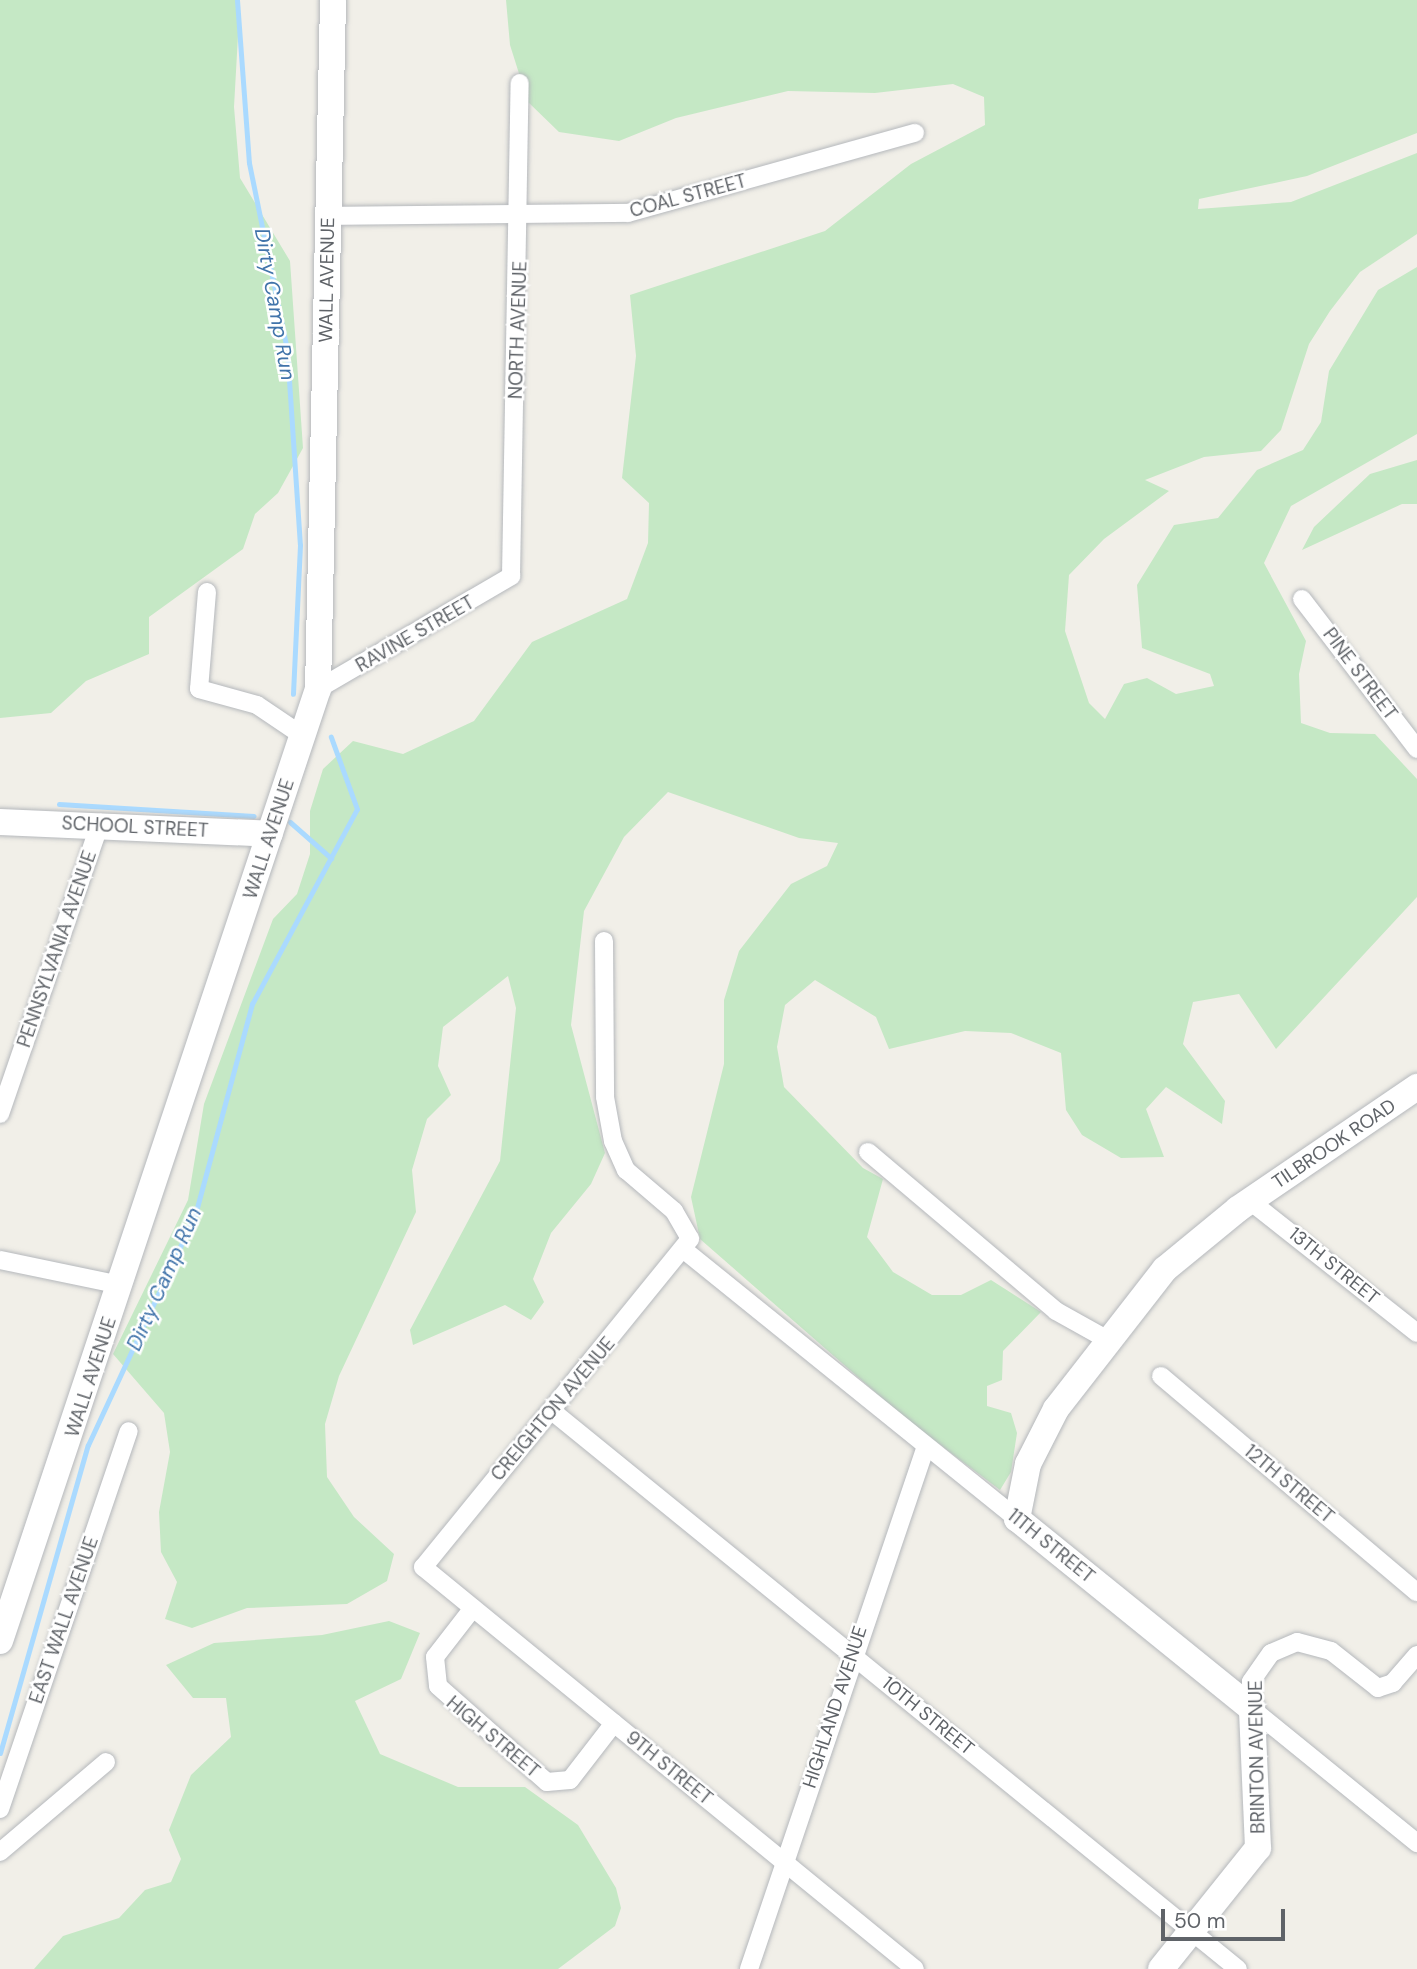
<!DOCTYPE html>
<style>
body{margin:0}
#map{position:relative;width:1417px;height:1969px;overflow:hidden;background:#f1efe8;font-family:"DM Sans",sans-serif}
div>[style]{position:absolute}
[style*='--x']{left:calc(var(--x)*1px);top:calc(var(--y)*1px);width:calc(var(--w)*1px);rotate:calc(var(--a)*1deg)}
.green>*{inset:0;background:#c5e8c5}
.stream>*{height:5px;margin:-2.5px;padding:0 2.5px;transform-origin:2.5px;border-radius:2.5px;background:#aadaff}
.roads{filter:drop-shadow(0 0 2px #b5b8bc) drop-shadow(0 0 2px #b5b8bc)}
.street>*{height:18px;margin:-9px;padding:0 9px;transform-origin:9px;border-radius:9px;background:#fff}
.secondary>*{height:26px;margin:-13px;padding:0 13px;transform-origin:13px;border-radius:13px;background:#fff}
span{translate:-50% -50%;white-space:nowrap;text-align:center;line-height:1.15;-webkit-text-stroke:5px #fff;paint-order:stroke}
.street-label{font-size:19px;color:#5f6368}
.water-label{font-size:21px;color:#4174aa;font-style:italic}
.scale{position:absolute;left:1161px;top:1909px;width:124px;height:32px;box-sizing:border-box;border:4px solid #5f6368;border-top:0;padding-left:9px;font-size:21px;line-height:24px;white-space:nowrap;color:#5f6368;-webkit-text-stroke:5px #fff;paint-order:stroke}
</style>
<div id="map">
<div class="green">
<i style="clip-path:polygon(0 0,240px 0,234px 107px,240px 178px,290px 261px,303px 448px,278px 493px,255px 514px,243px 549px,149px 617px,149px 654px,86px 681px,51px 713px,0 718px)"></i>
<i style="clip-path:polygon(506px 0,1417px 0,1417px 133px,1307px 176px,1199px 199px,1198px 209px,1291px 202px,1417px 153px,1417px 234px,1360px 272px,1330px 311px,1309px 344px,1281px 430px,1261px 451px,1204px 457px,1145px 480px,1169px 491px,1104px 539px,1069px 575px,1065px 631px,1089px 703px,1105px 719px,1124px 684px,1147px 678px,1176px 694px,1214px 686px,1210px 674px,1142px 648px,1137px 585px,1174px 525px,1218px 518px,1257px 470px,1303px 450px,1321px 422px,1329px 371px,1378px 290px,1417px 267px,1417px 434px,1291px 506px,1264px 563px,1306px 641px,1299px 674px,1301px 723px,1330px 733px,1375px 734px,1417px 779px,1417px 897px,1276px 1049px,1239px 994px,1193px 1002px,1183px 1044px,1225px 1101px,1222px 1124px,1166px 1087px,1146px 1109px,1164px 1157px,1121px 1158px,1082px 1135px,1066px 1110px,1061px 1053px,1011px 1033px,965px 1031px,889px 1049px,876px 1017px,815px 980px,785px 1005px,777px 1047px,784px 1087px,863px 1168px,883px 1179px,867px 1237px,893px 1272px,932px 1295px,961px 1295px,991px 1280px,1041px 1312px,1003px 1351px,1002px 1380px,987px 1386px,987px 1406px,1011px 1413px,1017px 1433px,1011px 1472px,1000px 1490px,906px 1419px,700px 1239px,691px 1197px,724px 1064px,724px 1000px,739px 951px,791px 884px,827px 866px,838px 843px,799px 838px,668px 792px,624px 837px,584px 911px,571px 1025px,605px 1153px,591px 1184px,551px 1233px,533px 1279px,544px 1302px,531px 1320px,505px 1305px,413px 1345px,410px 1330px,500px 1161px,516px 1008px,508px 976px,443px 1027px,438px 1066px,451px 1095px,427px 1119px,412px 1170px,416px 1212px,339px 1376px,325px 1424px,327px 1477px,354px 1517px,394px 1554px,387px 1581px,347px 1604px,247px 1608px,192px 1628px,165px 1619px,177px 1582px,161px 1552px,159px 1512px,170px 1452px,164px 1413px,113px 1354px,188px 1200px,204px 1104px,273px 919px,297px 894px,310px 854px,310px 811px,323px 769px,353px 741px,403px 754px,474px 721px,532px 642px,627px 599px,648px 543px,649px 503px,622px 478px,636px 356px,630px 295px,825px 231px,911px 164px,985px 125px,984px 97px,953px 84px,875px 93px,788px 91px,676px 118px,619px 141px,559px 132px,528px 102px,510px 45px)"></i>
<i style="clip-path:polygon(1417px 460px,1417px 504px,1402px 504px,1302px 550px,1314px 527px,1370px 474px)"></i>
<i style="clip-path:polygon(389px 1621px,420px 1633px,401px 1679px,355px 1701px,380px 1754px,458px 1787px,525px 1787px,578px 1825px,616px 1888px,621px 1908px,615px 1926px,558px 1969px,34px 1969px,63px 1936px,119px 1918px,145px 1890px,171px 1882px,181px 1859px,169px 1830px,191px 1775px,231px 1737px,226px 1698px,193px 1698px,166px 1665px,214px 1643px,322px 1635px)"></i>
</div>
<div class="stream">
<i style="--x:237;--y:0;--w:163;--a:85.8"></i>
<i style="--x:249;--y:163;--w:191;--a:78.5"></i>
<i style="--x:287;--y:350;--w:195;--a:86.2"></i>
<i style="--x:300;--y:545;--w:149;--a:92.7"></i>
<i style="--x:59;--y:804;--w:195;--a:3.5"></i>
<i style="--x:290;--y:822;--w:55;--a:41.3"></i>
<i style="--x:0;--y:1753;--w:320;--a:-74.1"></i>
<i style="--x:88;--y:1445;--w:254;--a:-65.1"></i>
<i style="--x:195;--y:1215;--w:219;--a:-74.9"></i>
<i style="--x:252;--y:1004;--w:221;--a:-61.7"></i>
<i style="--x:357;--y:809;--w:77;--a:-109.9"></i>
</div>
<div class="roads">
<div class="street">
<i style="--x:328;--y:216;--w:300;--a:-0.6"></i>
<i style="--x:628;--y:213;--w:298;--a:-15.6"></i>
<i style="--x:207;--y:592;--w:97;--a:94.7"></i>
<i style="--x:199;--y:689;--w:60;--a:15.4"></i>
<i style="--x:257;--y:705;--w:55;--a:34"></i>
<i style="--x:1302;--y:599;--w:189;--a:52.5"></i>
<i style="--x:318;--y:689;--w:224;--a:-30.3"></i>
<i style="--x:511;--y:576;--w:493;--a:-89"></i>
<i style="--x:604;--y:941;--w:156;--a:89.6"></i>
<i style="--x:605;--y:1097;--w:45;--a:79.7"></i>
<i style="--x:613;--y:1141;--w:32;--a:66"></i>
<i style="--x:626;--y:1170;--w:63;--a:40.5"></i>
<i style="--x:674;--y:1211;--w:32;--a:60"></i>
<i style="--x:690;--y:1239;--w:423;--a:129.1"></i>
<i style="--x:423;--y:1567;--w:635;--a:39.25"></i>
<i style="--x:0;--y:1114;--w:308;--a:-71"></i>
<i style="--x:868;--y:1152;--w:246;--a:40.2"></i>
<i style="--x:1056;--y:1311;--w:60;--a:29.1"></i>
<i style="--x:1250;--y:1201;--w:213;--a:38.3"></i>
<i style="--x:684;--y:1250;--w:428;--a:38.9"></i>
<i style="--x:0;--y:1260;--w:124;--a:11.7"></i>
<i style="--x:1161;--y:1376;--w:335;--a:40.2"></i>
<i style="--x:552;--y:1411;--w:884;--a:39.13"></i>
<i style="--x:473;--y:1608;--w:62;--a:127.8"></i>
<i style="--x:435;--y:1657;--w:29;--a:84"></i>
<i style="--x:438;--y:1686;--w:145;--a:41.4"></i>
<i style="--x:547;--y:1782;--w:23;--a:-5"></i>
<i style="--x:570;--y:1780;--w:72;--a:-52.3"></i>
<i style="--x:1417;--y:1655;--w:37;--a:131"></i>
<i style="--x:1393;--y:1683;--w:16;--a:162"></i>
<i style="--x:1378;--y:1688;--w:60;--a:-141.8"></i>
<i style="--x:1331;--y:1651;--w:35;--a:-165"></i>
<i style="--x:1297;--y:1642;--w:28;--a:157"></i>
<i style="--x:1271;--y:1653;--w:35;--a:125"></i>
<i style="--x:1251;--y:1682;--w:27;--a:88"></i>
<i style="--x:1252;--y:1709;--w:213;--a:39.1"></i>
<i style="--x:0;--y:1809;--w:399;--a:-71.2"></i>
<i style="--x:0;--y:1852;--w:139;--a:-40.3"></i>
<i style="--x:749;--y:1969;--w:552;--a:-71.3"></i>
</div>
<div class="secondary">
<i style="--x:0;--y:822;--w:270;--a:2.5"></i>
<i style="--x:0;--y:1641;--w:1004;--a:-71.53"></i>
<i style="--x:318;--y:689;--w:689;--a:-88.75"></i>
<i style="--x:1161;--y:1969;--w:155;--a:-51.3"></i>
<i style="--x:1258;--y:1848;--w:139;--a:-92.5"></i>
<i style="--x:1252;--y:1709;--w:302;--a:-141"></i>
<i style="--x:1017;--y:1519;--w:56;--a:-78.7"></i>
<i style="--x:1028;--y:1464;--w:62;--a:-63"></i>
<i style="--x:1056;--y:1409;--w:177;--a:-52.1"></i>
<i style="--x:1165;--y:1269;--w:94;--a:-39.4"></i>
<i style="--x:1238;--y:1209;--w:217;--a:-34.3"></i>
</div>
</div>
<div class="street-label">
<span style="left:688px;top:196px;rotate:-15deg">COAL STREET</span>
<span style="left:327px;top:280px;rotate:-89deg">WALL AVENUE</span>
<span style="left:518px;top:330px;rotate:-88deg">NORTH AVENUE</span>
<span style="left:415px;top:634px;rotate:-30deg">RAVINE STREET</span>
<span style="left:1360px;top:674px;rotate:53deg">PINE STREET</span>
<span style="left:135px;top:827px;rotate:3deg">SCHOOL STREET</span>
<span style="left:269px;top:839px;rotate:-72deg">WALL AVENUE</span>
<span style="left:57px;top:949px;rotate:-71deg">PENNSYLVANIA AVENUE</span>
<span style="left:1334px;top:1144px;rotate:-34deg">TILBROOK ROAD</span>
<span style="left:1334px;top:1266px;rotate:39deg">13TH STREET</span>
<span style="left:91px;top:1377px;rotate:-72deg">WALL AVENUE</span>
<span style="left:553px;top:1409px;rotate:-50deg">CREIGHTON AVENUE</span>
<span style="left:1289px;top:1484px;rotate:40deg">12TH STREET</span>
<span style="left:1051px;top:1546px;rotate:39deg">11TH STREET</span>
<span style="left:64px;top:1620px;rotate:-71deg">EAST WALL AVENUE</span>
<span style="left:835px;top:1707px;rotate:-72deg">HIGHLAND AVENUE</span>
<span style="left:928px;top:1716px;rotate:39deg">10TH STREET</span>
<span style="left:493px;top:1737px;rotate:40deg">HIGH STREET</span>
<span style="left:1257px;top:1757px;rotate:-91deg">BRINTON AVENUE</span>
<span style="left:669px;top:1768px;rotate:39deg">9TH STREET</span>
</div>
<div class="water-label">
<span style="left:275px;top:304px;rotate:80deg">Dirty Camp Run</span>
<span style="left:164px;top:1279px;rotate:-66deg">Dirty Camp Run</span>
</div>
<div class="scale">50 m</div>
</div>
